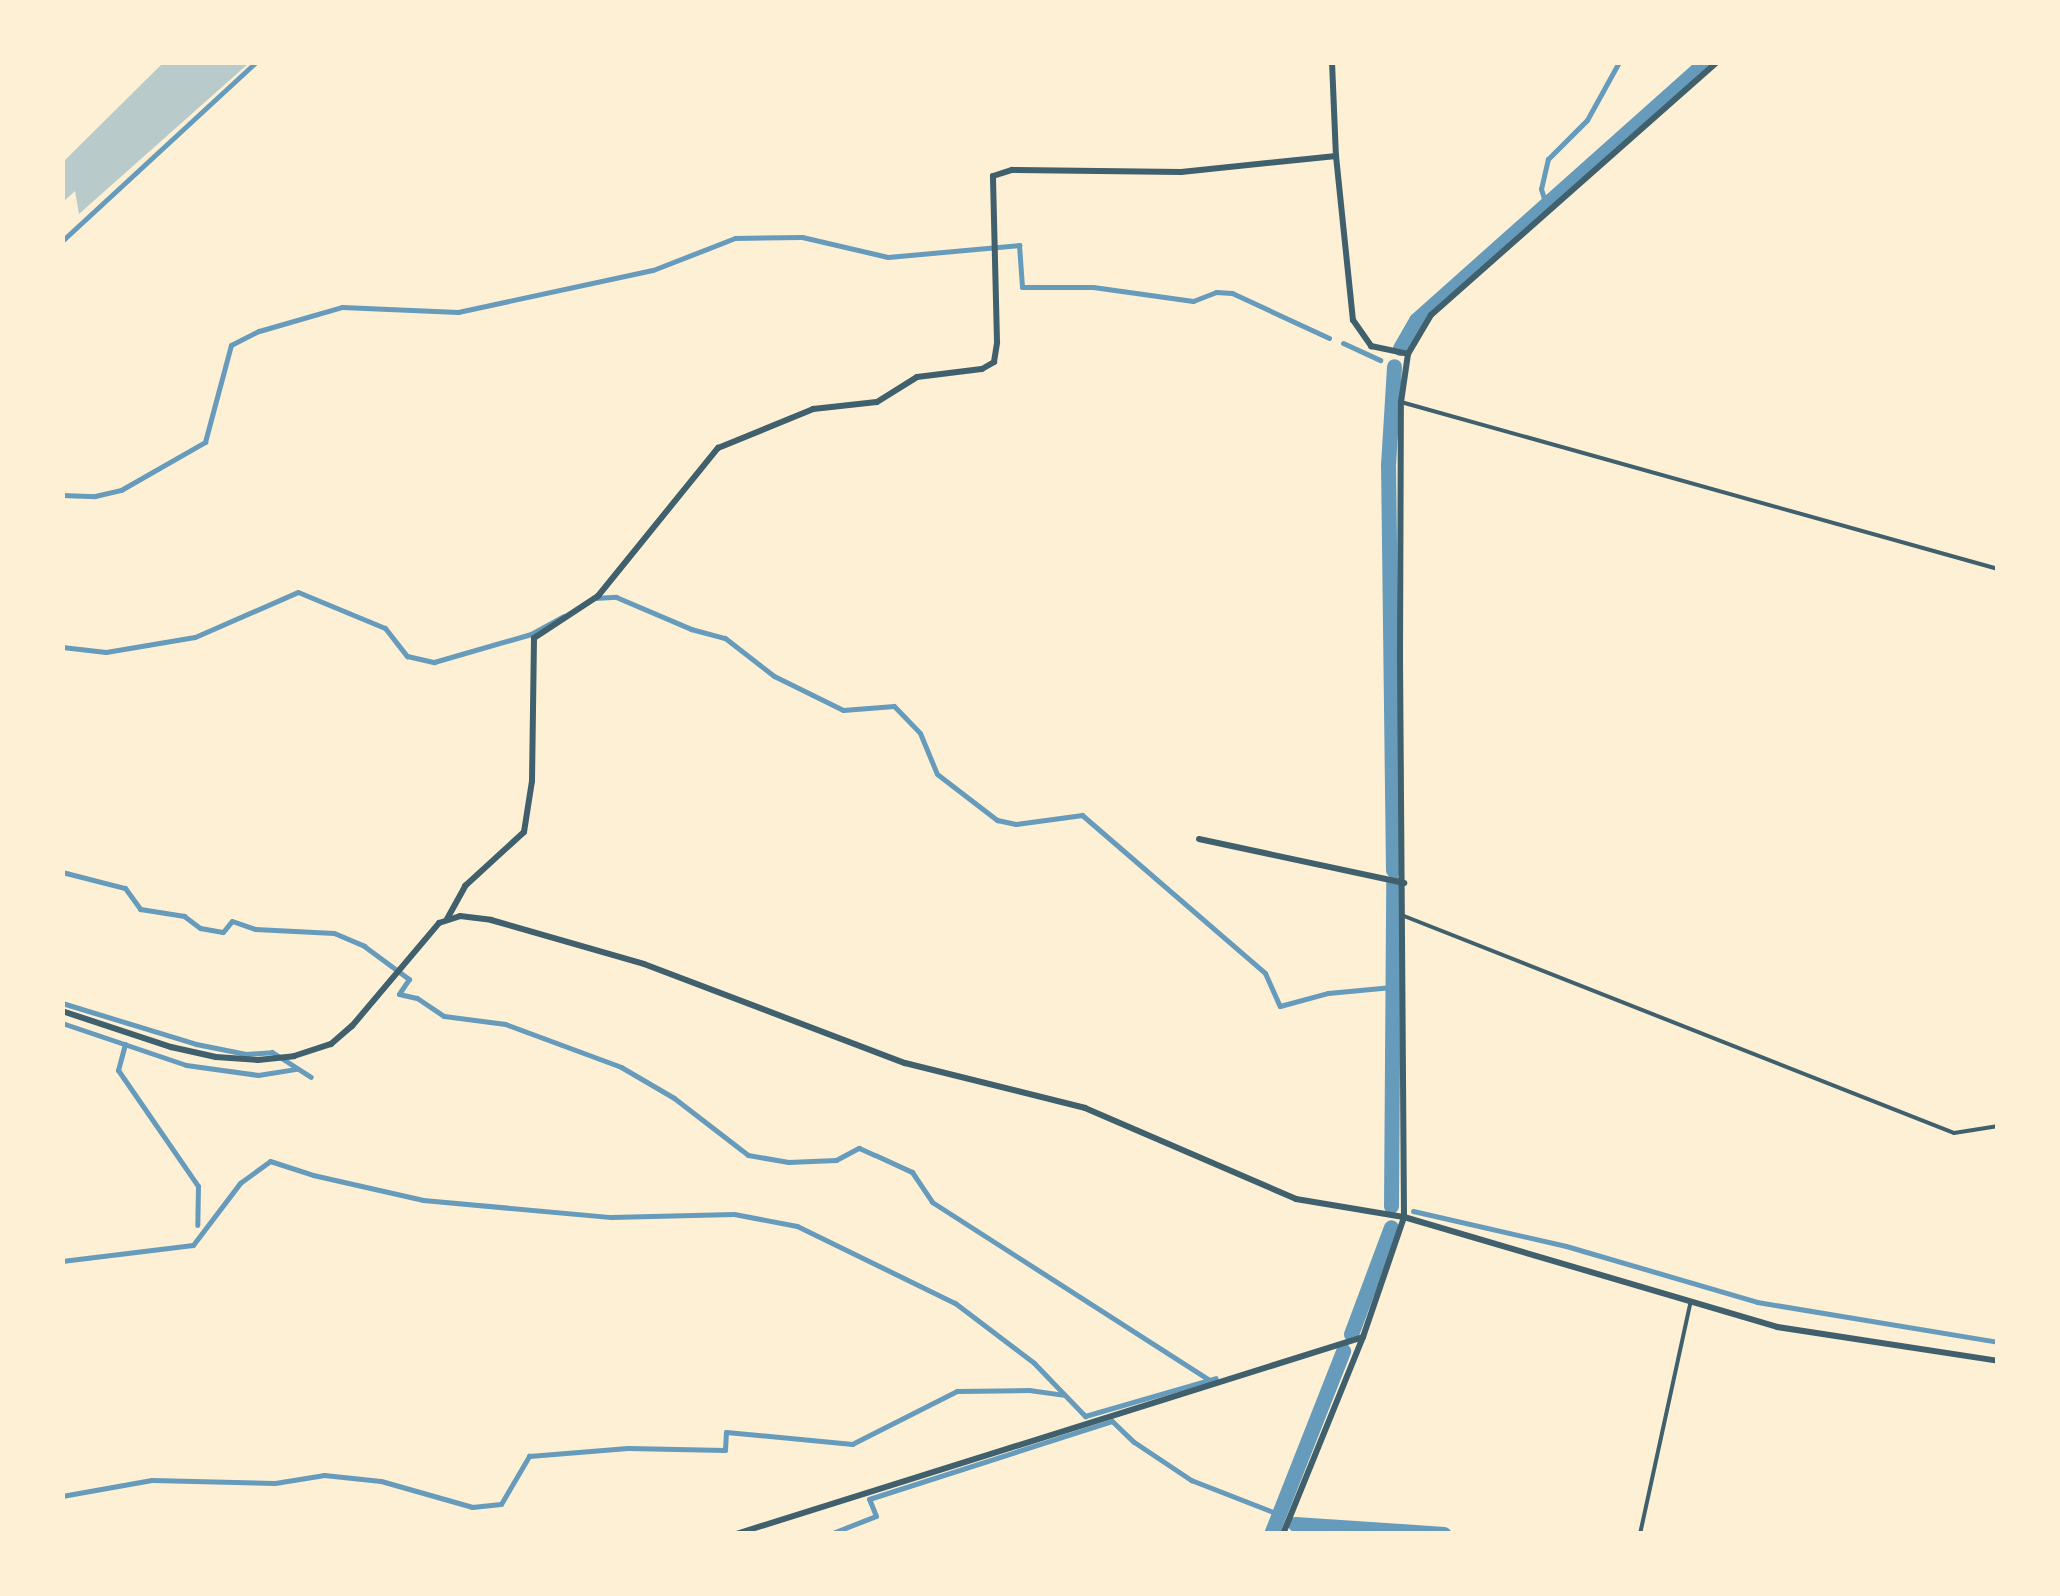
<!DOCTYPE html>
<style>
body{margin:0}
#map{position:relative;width:2060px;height:1596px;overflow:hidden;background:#fdf0d5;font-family:Rubik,sans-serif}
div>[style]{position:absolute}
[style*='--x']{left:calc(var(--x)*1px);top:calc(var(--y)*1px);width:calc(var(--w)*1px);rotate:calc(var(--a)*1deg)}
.green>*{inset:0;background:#b9caca}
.stream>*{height:5px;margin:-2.5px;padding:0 2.5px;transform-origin:2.5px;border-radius:2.5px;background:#669bbc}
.canal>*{height:15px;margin:-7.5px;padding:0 7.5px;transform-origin:7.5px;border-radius:7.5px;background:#669bbc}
.service>*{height:4px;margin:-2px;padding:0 2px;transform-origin:2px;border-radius:2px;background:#3f606c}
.minor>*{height:6px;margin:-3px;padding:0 3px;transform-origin:3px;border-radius:3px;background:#3f606c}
span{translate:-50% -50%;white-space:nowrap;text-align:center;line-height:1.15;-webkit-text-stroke:8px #fdf0d5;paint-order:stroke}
.frame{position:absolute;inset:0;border:65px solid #fdf0d5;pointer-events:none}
</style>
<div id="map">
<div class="green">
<i style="clip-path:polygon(163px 63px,249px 63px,79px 214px,75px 191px,63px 202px,63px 162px)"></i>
</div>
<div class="stream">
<i style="--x:1546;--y:205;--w:17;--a:-107"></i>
<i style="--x:1541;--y:189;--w:31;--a:-77"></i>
<i style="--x:1548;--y:159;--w:55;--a:-45"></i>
<i style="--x:1587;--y:120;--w:66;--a:-61.1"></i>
<i style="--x:62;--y:241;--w:264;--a:-42.7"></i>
<i style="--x:1343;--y:343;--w:41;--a:24.7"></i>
<i style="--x:62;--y:495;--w:33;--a:2"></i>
<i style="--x:95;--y:496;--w:27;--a:-13"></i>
<i style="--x:121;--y:490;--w:97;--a:-29.7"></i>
<i style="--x:205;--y:442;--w:100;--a:-75"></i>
<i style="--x:231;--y:345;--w:31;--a:-27"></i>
<i style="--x:259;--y:331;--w:86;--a:-16.1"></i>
<i style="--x:342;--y:307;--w:116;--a:2.5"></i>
<i style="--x:458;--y:312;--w:199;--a:-12.2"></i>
<i style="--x:653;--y:270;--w:88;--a:-21.3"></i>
<i style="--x:735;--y:238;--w:67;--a:-0.9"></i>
<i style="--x:802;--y:237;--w:88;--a:13.1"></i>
<i style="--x:888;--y:257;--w:132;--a:-5.2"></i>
<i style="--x:1019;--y:245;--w:42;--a:85.9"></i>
<i style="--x:1022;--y:287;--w:71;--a:0"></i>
<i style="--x:1093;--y:287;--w:101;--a:8"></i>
<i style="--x:1193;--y:301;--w:25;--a:-21"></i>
<i style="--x:1216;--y:292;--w:16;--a:4"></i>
<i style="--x:1232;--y:293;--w:107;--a:24.9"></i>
<i style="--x:594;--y:598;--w:22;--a:-3"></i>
<i style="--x:616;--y:597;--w:82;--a:23.1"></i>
<i style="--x:691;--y:629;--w:35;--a:15"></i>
<i style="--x:725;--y:638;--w:62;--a:37.8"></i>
<i style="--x:774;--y:676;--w:77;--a:26.2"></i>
<i style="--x:843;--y:710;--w:51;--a:-4.5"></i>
<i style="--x:894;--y:706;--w:37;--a:46"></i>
<i style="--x:920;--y:733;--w:44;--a:67.5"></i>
<i style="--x:937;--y:774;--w:76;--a:37.5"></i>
<i style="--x:997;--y:820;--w:19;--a:12"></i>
<i style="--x:1016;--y:824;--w:67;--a:-7.8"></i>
<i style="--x:1082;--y:815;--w:242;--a:40.8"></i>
<i style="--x:1265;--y:973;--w:36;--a:66"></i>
<i style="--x:1280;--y:1006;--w:50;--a:-15.2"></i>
<i style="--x:1328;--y:993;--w:64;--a:-5.4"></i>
<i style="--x:62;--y:647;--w:44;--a:6.5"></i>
<i style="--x:106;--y:652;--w:90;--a:-9.6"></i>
<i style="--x:195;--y:637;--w:112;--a:-23.6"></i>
<i style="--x:298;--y:592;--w:94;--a:22.5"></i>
<i style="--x:385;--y:628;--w:36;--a:52"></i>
<i style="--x:407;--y:656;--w:28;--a:13"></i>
<i style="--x:434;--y:662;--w:101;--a:-16.1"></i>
<i style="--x:531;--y:634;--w:37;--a:-29"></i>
<i style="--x:62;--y:872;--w:65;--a:14.3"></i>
<i style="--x:125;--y:888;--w:26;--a:54"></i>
<i style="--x:140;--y:909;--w:45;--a:9"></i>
<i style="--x:184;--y:916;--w:20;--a:37"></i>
<i style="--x:200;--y:928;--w:23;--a:10"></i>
<i style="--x:223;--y:932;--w:14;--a:-51"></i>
<i style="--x:232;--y:921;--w:24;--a:19"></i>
<i style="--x:255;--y:929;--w:79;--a:2.9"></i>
<i style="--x:334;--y:933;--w:33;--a:23"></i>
<i style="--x:364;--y:946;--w:56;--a:36.3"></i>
<i style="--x:409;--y:979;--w:18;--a:124"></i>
<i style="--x:399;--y:994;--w:18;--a:13"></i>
<i style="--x:417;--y:998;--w:32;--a:34"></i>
<i style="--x:444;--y:1016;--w:62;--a:7.5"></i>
<i style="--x:505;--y:1024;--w:124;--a:20.3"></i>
<i style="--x:621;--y:1067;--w:61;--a:30.3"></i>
<i style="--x:674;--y:1098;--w:93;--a:37.6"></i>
<i style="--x:748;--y:1155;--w:41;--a:9.9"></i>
<i style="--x:788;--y:1162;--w:48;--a:-2.4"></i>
<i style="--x:836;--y:1160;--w:26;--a:-28"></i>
<i style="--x:859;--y:1148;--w:17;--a:24"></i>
<i style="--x:875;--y:1155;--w:41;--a:24.7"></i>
<i style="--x:912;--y:1172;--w:36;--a:56"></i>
<i style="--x:932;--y:1202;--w:328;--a:32.7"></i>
<i style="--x:62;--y:1003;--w:140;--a:17"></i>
<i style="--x:196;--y:1044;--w:51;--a:11.3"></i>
<i style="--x:246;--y:1054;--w:26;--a:-4"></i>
<i style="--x:272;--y:1052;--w:46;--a:32.7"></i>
<i style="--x:62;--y:1023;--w:131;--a:18.7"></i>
<i style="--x:186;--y:1065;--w:73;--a:7.9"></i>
<i style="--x:258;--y:1075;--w:39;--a:-9"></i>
<i style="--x:125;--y:1044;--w:27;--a:105"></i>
<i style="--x:118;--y:1070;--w:141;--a:55.4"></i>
<i style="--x:198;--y:1186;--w:39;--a:91"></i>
<i style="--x:1413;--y:1211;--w:157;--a:12.9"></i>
<i style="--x:1566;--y:1246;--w:199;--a:16.3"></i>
<i style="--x:1757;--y:1302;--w:244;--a:9.4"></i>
<i style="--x:62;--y:1261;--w:132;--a:-7"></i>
<i style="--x:193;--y:1245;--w:78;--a:-52.8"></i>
<i style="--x:240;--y:1183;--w:37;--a:-36"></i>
<i style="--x:270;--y:1161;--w:45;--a:18"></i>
<i style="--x:313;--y:1175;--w:113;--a:12.8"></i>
<i style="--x:423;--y:1200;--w:189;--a:5.2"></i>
<i style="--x:611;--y:1217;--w:123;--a:-1.4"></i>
<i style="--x:734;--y:1214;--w:64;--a:10.8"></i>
<i style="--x:797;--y:1226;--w:176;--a:26"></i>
<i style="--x:955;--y:1303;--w:99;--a:37.2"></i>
<i style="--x:1034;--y:1363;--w:74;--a:46.1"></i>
<i style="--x:1085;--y:1416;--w:136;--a:-16.2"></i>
<i style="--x:62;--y:1496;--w:91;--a:-10.1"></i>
<i style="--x:152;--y:1480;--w:123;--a:1.4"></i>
<i style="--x:275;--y:1483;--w:50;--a:-9.3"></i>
<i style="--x:324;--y:1475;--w:57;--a:6"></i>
<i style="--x:381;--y:1481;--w:95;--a:15.9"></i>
<i style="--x:472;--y:1507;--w:29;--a:-6"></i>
<i style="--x:501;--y:1504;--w:56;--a:-59.7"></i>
<i style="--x:529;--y:1456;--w:99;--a:-4.6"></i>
<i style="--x:628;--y:1448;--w:97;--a:1.2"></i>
<i style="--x:725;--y:1450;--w:18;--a:-87"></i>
<i style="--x:726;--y:1432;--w:127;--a:5.4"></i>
<i style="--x:852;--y:1444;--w:118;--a:-26.8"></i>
<i style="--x:957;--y:1391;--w:72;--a:-0.8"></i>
<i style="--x:1029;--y:1390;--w:35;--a:8"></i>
<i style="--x:830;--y:1534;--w:49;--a:-21.4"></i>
<i style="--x:876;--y:1516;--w:18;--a:-112"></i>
<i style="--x:869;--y:1499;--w:255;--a:-17.8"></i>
<i style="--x:1112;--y:1421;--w:30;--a:44"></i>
<i style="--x:1134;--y:1442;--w:69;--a:33.7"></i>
<i style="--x:1191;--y:1480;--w:88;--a:21.3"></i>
</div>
<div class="canal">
<i style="--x:1400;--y:348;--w:32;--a:-60"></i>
<i style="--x:1416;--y:320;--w:388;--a:-41.7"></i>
<i style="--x:1393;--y:870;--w:405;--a:-90.7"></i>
<i style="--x:1388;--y:465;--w:99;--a:-86.5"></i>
<i style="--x:1391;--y:1206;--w:324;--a:-89.6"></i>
<i style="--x:1351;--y:1334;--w:114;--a:-69.5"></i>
<i style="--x:1295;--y:1524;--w:149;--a:3.8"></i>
<i style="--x:1271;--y:1534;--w:197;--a:-68.5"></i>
</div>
<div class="service">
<i style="--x:1401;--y:402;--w:620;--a:15.63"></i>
<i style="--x:1404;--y:916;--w:591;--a:21.53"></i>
<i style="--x:1954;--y:1133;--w:45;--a:-9"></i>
<i style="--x:1640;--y:1534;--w:235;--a:-77.7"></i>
</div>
<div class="minor">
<i style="--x:1332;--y:62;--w:94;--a:87.6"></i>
<i style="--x:1336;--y:156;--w:165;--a:84.1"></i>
<i style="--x:1353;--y:320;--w:32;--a:55"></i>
<i style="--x:1371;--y:346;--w:38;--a:12"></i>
<i style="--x:1199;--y:839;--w:210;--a:12.1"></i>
<i style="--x:447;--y:919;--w:38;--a:-61"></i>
<i style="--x:465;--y:886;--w:80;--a:-42.5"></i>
<i style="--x:524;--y:832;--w:52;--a:-81.1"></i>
<i style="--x:532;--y:781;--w:143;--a:-89.2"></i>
<i style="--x:534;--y:638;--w:77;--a:-33.3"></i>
<i style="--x:598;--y:596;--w:191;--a:-51"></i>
<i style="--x:718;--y:448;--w:103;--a:-22.3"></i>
<i style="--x:813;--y:409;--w:64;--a:-6.2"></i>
<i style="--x:877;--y:402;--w:47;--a:-32"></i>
<i style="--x:917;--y:377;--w:65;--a:-7"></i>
<i style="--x:982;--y:369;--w:14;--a:-30"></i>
<i style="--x:994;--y:362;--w:20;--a:-81"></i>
<i style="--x:997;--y:342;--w:166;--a:-91.4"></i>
<i style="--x:993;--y:176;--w:20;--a:-18"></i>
<i style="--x:1012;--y:170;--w:169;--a:0.7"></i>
<i style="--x:1181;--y:172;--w:156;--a:-5.9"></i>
<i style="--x:62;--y:1011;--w:115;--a:18.3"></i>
<i style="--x:171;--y:1047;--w:46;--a:12.5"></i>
<i style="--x:216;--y:1057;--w:42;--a:4.1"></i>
<i style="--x:258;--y:1060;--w:36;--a:-6"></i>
<i style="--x:294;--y:1056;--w:39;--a:-18"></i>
<i style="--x:331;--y:1044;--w:28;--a:-41"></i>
<i style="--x:352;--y:1026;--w:135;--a:-49.8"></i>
<i style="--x:439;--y:923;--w:22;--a:-18"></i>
<i style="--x:460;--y:916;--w:31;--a:7"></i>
<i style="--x:491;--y:920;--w:159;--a:16"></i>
<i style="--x:644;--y:964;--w:279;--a:20.8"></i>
<i style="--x:905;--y:1063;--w:186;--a:14"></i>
<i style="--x:1085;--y:1108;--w:230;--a:23.3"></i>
<i style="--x:1296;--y:1199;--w:109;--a:9.5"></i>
<i style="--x:1404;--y:1217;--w:389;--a:16.4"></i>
<i style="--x:1777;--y:1327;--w:224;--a:8.7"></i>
<i style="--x:736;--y:1534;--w:657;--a:-17.44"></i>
<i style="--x:1283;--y:1534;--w:213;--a:-67.9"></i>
<i style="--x:1363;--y:1337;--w:127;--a:-71.1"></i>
<i style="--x:1404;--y:1217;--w:559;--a:-90.41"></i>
<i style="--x:1400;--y:658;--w:256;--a:-89.8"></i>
<i style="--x:1401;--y:402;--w:49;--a:-81.7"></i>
<i style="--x:1408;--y:354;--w:45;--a:-59.5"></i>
<i style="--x:1431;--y:315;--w:382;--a:-41.5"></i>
</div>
<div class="frame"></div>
</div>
